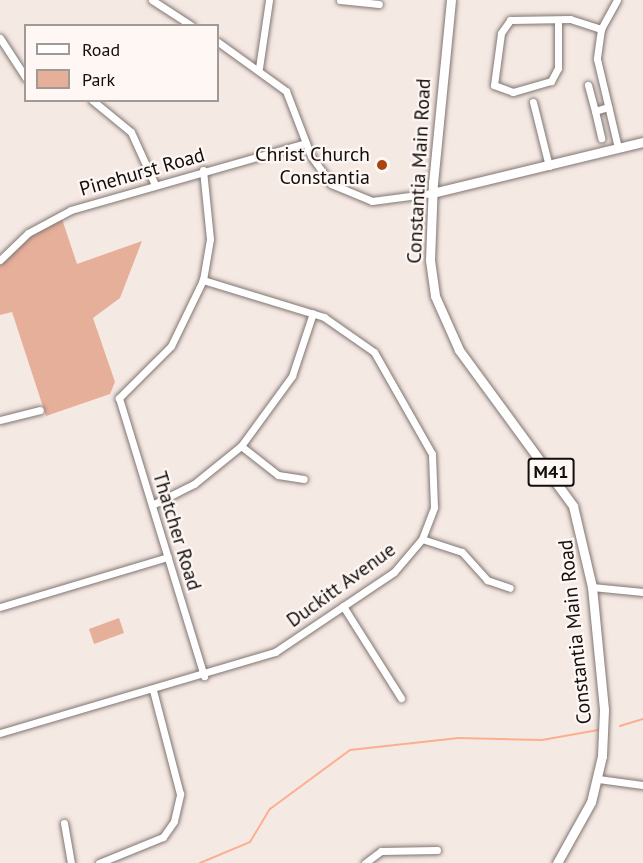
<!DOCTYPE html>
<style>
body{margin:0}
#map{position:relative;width:643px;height:863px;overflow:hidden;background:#f5e9e4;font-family:"PT Sans",sans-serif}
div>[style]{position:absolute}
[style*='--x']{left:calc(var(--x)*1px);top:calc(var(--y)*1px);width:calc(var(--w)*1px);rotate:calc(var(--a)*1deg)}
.green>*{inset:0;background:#e6af9a}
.stream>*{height:2px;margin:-1px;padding:0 1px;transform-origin:1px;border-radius:1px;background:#fcaf8f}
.roads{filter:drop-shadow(0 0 2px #807571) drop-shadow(0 0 2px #807571)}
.minor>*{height:7px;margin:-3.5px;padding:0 3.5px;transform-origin:3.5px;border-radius:3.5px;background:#fff}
.major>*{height:9px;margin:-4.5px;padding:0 4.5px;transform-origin:4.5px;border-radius:4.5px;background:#fff}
.dots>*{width:16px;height:16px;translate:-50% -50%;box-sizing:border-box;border:3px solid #fef7f4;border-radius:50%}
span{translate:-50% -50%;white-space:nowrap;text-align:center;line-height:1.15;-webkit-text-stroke:4.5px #fef7f4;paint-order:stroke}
.shield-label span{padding:2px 4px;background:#fef7f4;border:2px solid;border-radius:4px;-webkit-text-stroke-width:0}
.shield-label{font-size:18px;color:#120e0c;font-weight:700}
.poi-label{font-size:20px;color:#120e0c}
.right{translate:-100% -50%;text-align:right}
.street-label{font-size:20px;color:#120e0c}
.legend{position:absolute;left:24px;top:24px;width:195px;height:78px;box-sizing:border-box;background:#fef7f4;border:2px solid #a09a97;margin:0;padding:8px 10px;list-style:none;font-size:18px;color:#120e0c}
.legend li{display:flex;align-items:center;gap:12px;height:30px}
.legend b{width:30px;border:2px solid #a09a97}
</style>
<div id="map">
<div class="green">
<i style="clip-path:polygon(61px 216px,77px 264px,142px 241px,120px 298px,93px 318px,115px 382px,110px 394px,46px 416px,12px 312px,0 315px,0 263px,29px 234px)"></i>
<i style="clip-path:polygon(119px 618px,124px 633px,94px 644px,89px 629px)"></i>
</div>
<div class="stream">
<i style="--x:620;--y:726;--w:24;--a:-17"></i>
<i style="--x:200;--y:863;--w:54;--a:-22.8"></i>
<i style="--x:250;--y:842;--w:39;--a:-59"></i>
<i style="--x:270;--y:809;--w:99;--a:-36.4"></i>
<i style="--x:350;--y:750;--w:109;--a:-6.3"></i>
<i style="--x:458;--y:738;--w:84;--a:1.4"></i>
<i style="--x:542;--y:740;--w:57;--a:-10.1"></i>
</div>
<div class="roads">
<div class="minor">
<i style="--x:152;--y:0;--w:48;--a:33"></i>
<i style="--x:340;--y:0;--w:39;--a:6"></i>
<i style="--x:617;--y:0;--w:33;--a:119"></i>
<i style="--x:601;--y:29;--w:30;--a:98"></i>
<i style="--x:597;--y:59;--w:91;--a:76.7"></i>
<i style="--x:558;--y:20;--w:48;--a:90"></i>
<i style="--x:558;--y:68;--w:15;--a:118"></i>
<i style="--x:551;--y:81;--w:40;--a:164"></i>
<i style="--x:513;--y:92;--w:20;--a:-160"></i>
<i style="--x:494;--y:85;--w:52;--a:-82.3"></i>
<i style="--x:501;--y:33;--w:16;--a:-55"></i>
<i style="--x:510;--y:20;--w:60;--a:-1"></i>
<i style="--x:570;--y:19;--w:33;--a:18"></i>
<i style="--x:0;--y:38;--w:48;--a:57"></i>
<i style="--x:218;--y:42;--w:84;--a:35.8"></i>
<i style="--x:286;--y:91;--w:70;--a:69"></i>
<i style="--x:311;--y:156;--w:34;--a:54"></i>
<i style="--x:331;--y:184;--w:44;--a:22.5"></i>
<i style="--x:372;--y:201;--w:61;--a:-7.6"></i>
<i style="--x:259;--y:68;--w:69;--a:-81.6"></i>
<i style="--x:588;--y:85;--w:27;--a:75"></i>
<i style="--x:595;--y:111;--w:14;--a:-17"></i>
<i style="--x:92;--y:100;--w:50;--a:39.4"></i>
<i style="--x:131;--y:132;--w:58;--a:65.6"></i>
<i style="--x:533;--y:102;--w:66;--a:76"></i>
<i style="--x:595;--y:111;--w:28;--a:77"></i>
<i style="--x:203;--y:170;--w:69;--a:84.2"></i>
<i style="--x:210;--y:239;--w:42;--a:99.7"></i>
<i style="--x:203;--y:280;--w:73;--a:115.9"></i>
<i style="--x:171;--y:346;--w:74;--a:135"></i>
<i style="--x:119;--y:398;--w:291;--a:73"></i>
<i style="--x:0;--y:260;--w:39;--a:-44"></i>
<i style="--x:28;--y:233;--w:49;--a:-28.1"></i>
<i style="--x:71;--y:210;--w:244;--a:-15.9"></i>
<i style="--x:0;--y:420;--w:41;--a:-14"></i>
<i style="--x:241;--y:446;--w:47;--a:38.1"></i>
<i style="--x:278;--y:475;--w:26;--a:9"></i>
<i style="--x:152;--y:505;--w:47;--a:-26.6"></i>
<i style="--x:194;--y:484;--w:60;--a:-39"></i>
<i style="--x:241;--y:446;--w:87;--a:-53.9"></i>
<i style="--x:292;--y:376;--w:66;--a:-71.6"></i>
<i style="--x:422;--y:539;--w:42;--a:18"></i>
<i style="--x:462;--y:552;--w:38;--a:48"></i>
<i style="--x:487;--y:580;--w:24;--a:19"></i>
<i style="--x:592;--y:587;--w:51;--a:5.6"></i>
<i style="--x:343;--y:606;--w:109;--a:57.8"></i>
<i style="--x:0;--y:607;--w:175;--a:-16.6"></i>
<i style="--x:0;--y:733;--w:287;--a:-16.4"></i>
<i style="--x:275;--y:652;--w:143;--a:-33.9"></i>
<i style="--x:394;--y:572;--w:43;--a:-49.7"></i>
<i style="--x:422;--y:539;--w:34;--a:-69"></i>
<i style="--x:434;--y:507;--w:53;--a:-92.2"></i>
<i style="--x:432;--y:454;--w:117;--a:-119.6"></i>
<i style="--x:374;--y:352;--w:61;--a:-145"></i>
<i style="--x:324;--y:317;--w:127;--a:-163"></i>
<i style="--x:598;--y:779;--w:45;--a:7.6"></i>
<i style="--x:64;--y:823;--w:41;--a:80.1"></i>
<i style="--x:99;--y:863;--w:69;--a:-22.1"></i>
<i style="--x:163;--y:837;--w:19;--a:-55"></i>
<i style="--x:174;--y:821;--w:28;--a:-77"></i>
<i style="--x:180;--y:794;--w:107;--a:-104.6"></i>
<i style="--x:365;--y:863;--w:20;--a:-37"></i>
<i style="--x:381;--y:851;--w:56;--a:-1"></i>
</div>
<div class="major">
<i style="--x:451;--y:0;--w:183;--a:95.6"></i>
<i style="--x:433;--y:182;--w:78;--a:92.2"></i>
<i style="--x:430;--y:260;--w:36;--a:82"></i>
<i style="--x:435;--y:296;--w:59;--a:66"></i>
<i style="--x:459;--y:350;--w:193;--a:53.8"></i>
<i style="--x:573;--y:506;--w:83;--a:76.8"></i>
<i style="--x:592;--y:587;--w:124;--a:84.4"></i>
<i style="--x:604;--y:710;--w:46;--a:92.5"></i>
<i style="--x:602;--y:756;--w:47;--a:103.4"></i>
<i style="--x:591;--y:802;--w:70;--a:119.1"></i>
<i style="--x:432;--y:193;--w:217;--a:-13.6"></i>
</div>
</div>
<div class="dots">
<i style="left:382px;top:165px;background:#a94513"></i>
</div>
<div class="shield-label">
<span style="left:551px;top:472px">M41</span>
</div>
<div class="poi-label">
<span class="right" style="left:370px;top:166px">Christ Church<br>Constantia</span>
</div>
<div class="street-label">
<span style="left:419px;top:171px;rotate:-87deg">Constantia Main Road</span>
<span style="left:142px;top:172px;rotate:-16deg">Pinehurst Road</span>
<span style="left:177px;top:531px;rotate:73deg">Thatcher Road</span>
<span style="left:341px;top:585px;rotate:-36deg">Duckitt Avenue</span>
<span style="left:575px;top:632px;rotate:-96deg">Constantia Main Road</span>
</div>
<ul class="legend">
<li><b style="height:8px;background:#fff"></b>Road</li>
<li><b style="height:16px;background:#e6af9a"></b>Park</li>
</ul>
</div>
